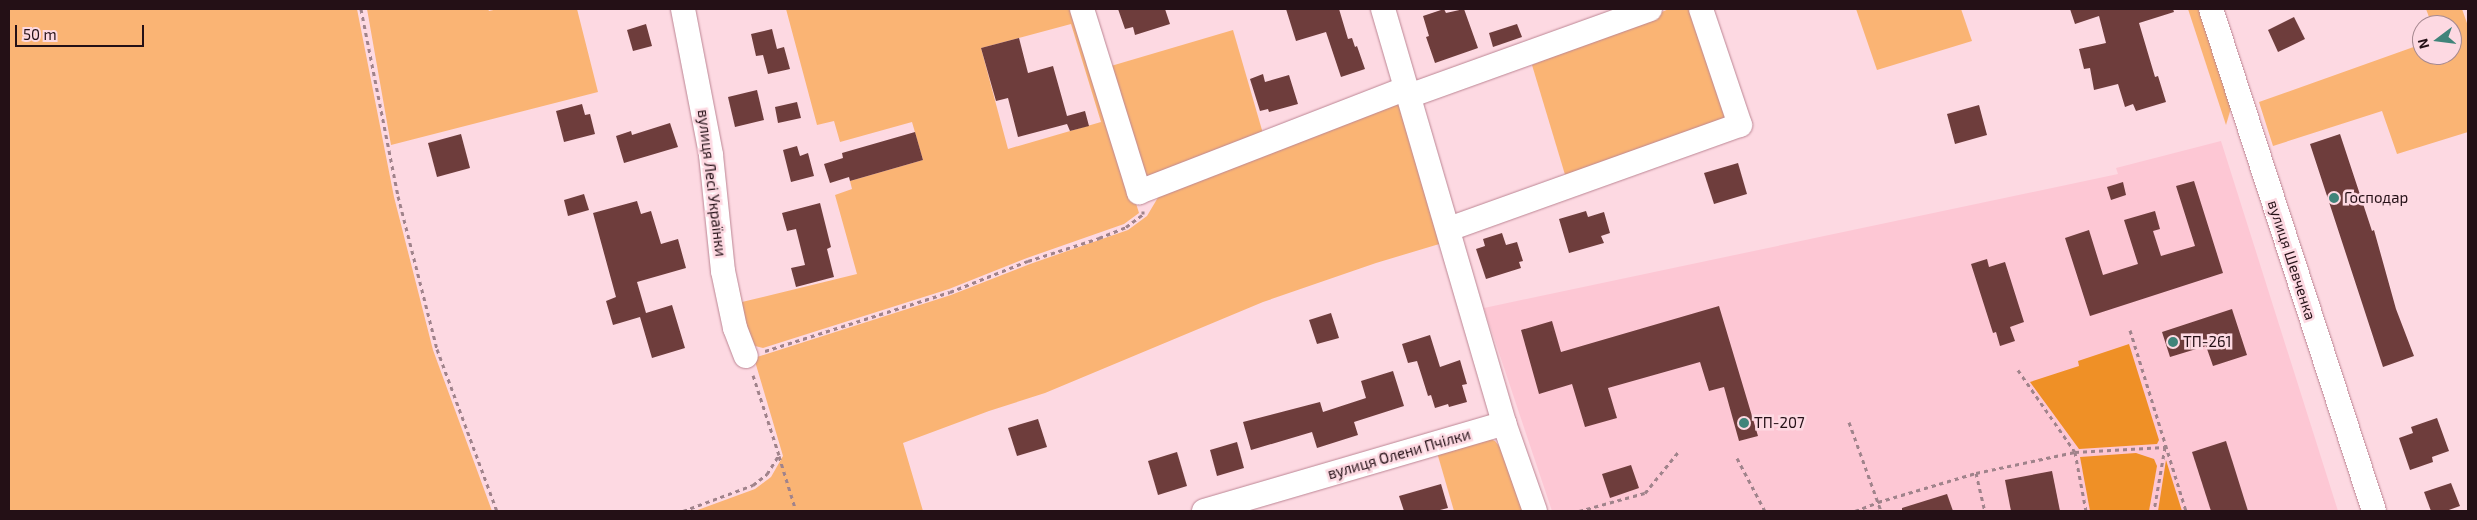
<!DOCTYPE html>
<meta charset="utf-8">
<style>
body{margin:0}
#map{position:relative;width:2477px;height:520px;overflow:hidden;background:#fdd9e2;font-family:"Exo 2",sans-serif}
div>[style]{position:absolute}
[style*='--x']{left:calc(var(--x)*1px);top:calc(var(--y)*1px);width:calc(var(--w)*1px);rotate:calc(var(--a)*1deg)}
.built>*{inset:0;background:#fdc7d4}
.green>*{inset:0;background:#fab474}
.forest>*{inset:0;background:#ef9026}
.building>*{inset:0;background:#6e3d3c}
.path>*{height:3px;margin-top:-1.5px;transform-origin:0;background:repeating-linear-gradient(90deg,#a0838b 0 4px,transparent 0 8px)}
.roads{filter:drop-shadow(0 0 1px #bc8694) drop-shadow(0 0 1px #bc8694)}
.minor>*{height:24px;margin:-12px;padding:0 12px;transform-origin:12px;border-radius:12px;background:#fff}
.dots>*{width:14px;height:14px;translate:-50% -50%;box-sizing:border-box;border:2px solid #fdd9e2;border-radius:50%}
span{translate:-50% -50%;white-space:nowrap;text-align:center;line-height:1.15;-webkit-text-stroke:5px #fdd9e2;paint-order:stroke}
.street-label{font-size:15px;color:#241016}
.poi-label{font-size:15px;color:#241016}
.left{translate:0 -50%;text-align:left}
.frame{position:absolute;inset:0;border:10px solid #241016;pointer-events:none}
.north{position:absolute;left:2412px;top:15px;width:50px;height:50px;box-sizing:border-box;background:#fdd9e2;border:1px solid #a68990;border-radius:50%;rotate:255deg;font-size:14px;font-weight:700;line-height:20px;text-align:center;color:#241016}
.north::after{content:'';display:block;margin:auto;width:18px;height:22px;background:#40847a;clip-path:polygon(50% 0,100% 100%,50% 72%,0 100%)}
.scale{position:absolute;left:15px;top:25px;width:129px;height:22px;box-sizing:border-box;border:2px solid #241016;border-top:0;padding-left:6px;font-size:15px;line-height:18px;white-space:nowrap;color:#241016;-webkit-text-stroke:4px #fdd9e2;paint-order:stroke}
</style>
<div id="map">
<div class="built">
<i style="clip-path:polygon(2221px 141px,2338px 511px,1552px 511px,1484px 308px,2118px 174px,2116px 168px)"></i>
</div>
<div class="green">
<i style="clip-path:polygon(9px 9px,357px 9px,394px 197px,433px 350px,492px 511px,9px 511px)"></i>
<i style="clip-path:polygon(367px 9px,488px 9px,489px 11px,498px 9px,577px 9px,598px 92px,391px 145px)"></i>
<i style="clip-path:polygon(evenodd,786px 9px,1076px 9px,1139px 213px,1124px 224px,1027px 258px,949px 289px,763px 348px,755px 346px,732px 290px,739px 288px,742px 302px,857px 274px,835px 195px,852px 189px,850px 181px,923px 160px,912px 122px,840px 142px,834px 121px,817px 125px,786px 9px,1071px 24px,1101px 122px,1008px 149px,981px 48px,1071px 24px)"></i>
<i style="clip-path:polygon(1669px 9px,1693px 9px,1730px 119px,1566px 178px,1532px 65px)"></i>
<i style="clip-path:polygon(1856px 9px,1961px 9px,1972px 41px,1877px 70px)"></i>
<i style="clip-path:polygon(2188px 9px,2199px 9px,2231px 108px,2226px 125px)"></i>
<i style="clip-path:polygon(2426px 9px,2462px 9px,2468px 26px,2468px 132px,2397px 154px,2382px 111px,2273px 146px,2259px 102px,2422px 44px,2422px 55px,2452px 55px,2452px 25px,2432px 25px)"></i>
<i style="clip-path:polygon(1233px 30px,1264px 137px,1142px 184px,1111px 66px)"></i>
<i style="clip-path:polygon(1402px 97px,1446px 242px,1376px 263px,1263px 302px,1045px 393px,989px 411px,903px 443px,923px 511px,695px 511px,755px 489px,771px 477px,783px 456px,754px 358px,951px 295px,1030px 264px,1128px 230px,1147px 216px,1163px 189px)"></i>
<i style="clip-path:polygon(1486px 437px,1495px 441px,1504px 452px,1528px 511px,1454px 511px,1436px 449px)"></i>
</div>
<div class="forest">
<i style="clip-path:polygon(2129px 344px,2159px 440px,2157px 444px,2079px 449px,2030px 382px,2079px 366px,2078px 361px)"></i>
<i style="clip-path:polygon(2136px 453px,2154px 459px,2157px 466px,2149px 511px,2090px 511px,2080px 457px)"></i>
<i style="clip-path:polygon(2166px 460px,2182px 511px,2158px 511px)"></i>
</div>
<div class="building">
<i style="clip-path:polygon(1118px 9px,1165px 9px,1170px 24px,1135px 35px,1133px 27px,1125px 29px)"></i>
<i style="clip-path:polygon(1286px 9px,1339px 9px,1348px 39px,1352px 38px,1355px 47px,1357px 46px,1365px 69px,1341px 77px,1326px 32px,1296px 41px)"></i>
<i style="clip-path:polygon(1444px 9px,1446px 13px,1464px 9px,1478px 48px,1435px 63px,1426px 37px,1429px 36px,1423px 16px)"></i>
<i style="clip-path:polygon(2070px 9px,2173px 9px,2174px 12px,2139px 23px,2155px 77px,2158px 76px,2166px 102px,2136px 111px,2133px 104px,2125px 107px,2118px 84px,2094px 90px,2090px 68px,2084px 69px,2079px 49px,2106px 43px,2099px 16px,2075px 24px)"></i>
<i style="clip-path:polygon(2294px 17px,2305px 39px,2278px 52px,2268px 30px)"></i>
<i style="clip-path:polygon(646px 24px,652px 46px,633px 51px,627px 30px)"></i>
<i style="clip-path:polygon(1517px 24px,1522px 37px,1493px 47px,1489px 33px)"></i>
<i style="clip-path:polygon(772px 29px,777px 49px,784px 47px,790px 69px,768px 74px,763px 55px,756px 56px,751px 34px)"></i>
<i style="clip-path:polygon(1019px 38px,1028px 73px,1053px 66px,1067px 116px,1085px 111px,1089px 126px,1070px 131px,1067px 124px,1018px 137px,1008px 98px,996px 101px,981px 48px)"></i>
<i style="clip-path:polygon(1263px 74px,1265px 82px,1289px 75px,1298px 104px,1269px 112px,1268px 109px,1260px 111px,1250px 79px)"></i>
<i style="clip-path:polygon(757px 90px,764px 120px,735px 127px,728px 97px)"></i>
<i style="clip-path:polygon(797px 102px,801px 118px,778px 123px,775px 107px)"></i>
<i style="clip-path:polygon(582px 104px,585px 115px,590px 114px,595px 134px,564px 142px,556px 111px)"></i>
<i style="clip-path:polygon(1979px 105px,1987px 135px,1955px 144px,1947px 114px)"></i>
<i style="clip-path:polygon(670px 123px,678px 147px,624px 163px,616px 136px,631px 131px,632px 135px)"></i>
<i style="clip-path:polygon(915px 132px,923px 160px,850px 181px,849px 177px,830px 183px,824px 164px,843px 158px,842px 153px)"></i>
<i style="clip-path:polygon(461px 134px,470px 168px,437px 177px,428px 143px)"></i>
<i style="clip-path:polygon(2340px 134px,2372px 231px,2374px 230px,2396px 309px,2414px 356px,2383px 367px,2310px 144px)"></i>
<i style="clip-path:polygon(797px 146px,800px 156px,808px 153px,814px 176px,791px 182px,783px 150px)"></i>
<i style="clip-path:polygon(1738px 163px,1747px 194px,1714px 204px,1704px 173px)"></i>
<i style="clip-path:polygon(2194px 181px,2223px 273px,2090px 316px,2065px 238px,2089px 230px,2103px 275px,2138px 264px,2124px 220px,2155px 211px,2160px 229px,2153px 231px,2161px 256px,2195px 246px,2176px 186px)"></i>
<i style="clip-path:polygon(2123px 182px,2126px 195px,2111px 200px,2107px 187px)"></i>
<i style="clip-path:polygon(584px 194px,589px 210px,568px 216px,564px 200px)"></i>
<i style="clip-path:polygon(637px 201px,641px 214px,651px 211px,661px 244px,678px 239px,686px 268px,637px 282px,646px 313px,672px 305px,685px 348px,652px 358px,640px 317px,613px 325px,606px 301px,616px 297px,593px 213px)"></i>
<i style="clip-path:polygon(820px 203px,831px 247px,827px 249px,834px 277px,796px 287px,791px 268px,805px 265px,796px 229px,787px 231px,782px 213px)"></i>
<i style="clip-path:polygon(1586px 211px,1588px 217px,1604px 212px,1610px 233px,1601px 236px,1604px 243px,1569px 253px,1559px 219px)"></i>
<i style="clip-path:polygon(1502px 233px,1506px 245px,1517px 242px,1523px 261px,1519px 262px,1521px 268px,1486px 279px,1476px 249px,1485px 246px,1483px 239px)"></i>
<i style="clip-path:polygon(1987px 259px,1989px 267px,2005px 262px,2024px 322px,2010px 327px,2015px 341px,2000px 346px,1996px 332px,1993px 333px,1971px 264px)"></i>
<i style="clip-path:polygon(1719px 306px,1758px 436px,1739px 441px,1724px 387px,1709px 391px,1700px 362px,1608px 388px,1617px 418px,1585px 427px,1572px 384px,1539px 394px,1521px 330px,1552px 321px,1561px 352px)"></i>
<i style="clip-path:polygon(2232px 309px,2247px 355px,2213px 366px,2206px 346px,2170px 357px,2162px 332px)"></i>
<i style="clip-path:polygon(1331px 313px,1339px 338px,1317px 344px,1309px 320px)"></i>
<i style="clip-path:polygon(1430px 335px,1440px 367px,1460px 360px,1467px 384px,1462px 385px,1467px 402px,1449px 407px,1448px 404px,1435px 408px,1431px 395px,1428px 396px,1417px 361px,1408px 363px,1402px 344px)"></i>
<i style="clip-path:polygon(1393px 371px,1404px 406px,1354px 422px,1358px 435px,1317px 448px,1312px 432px,1251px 450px,1243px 422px,1320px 402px,1323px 412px,1366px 398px,1361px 381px)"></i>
<i style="clip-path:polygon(2437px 418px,2449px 451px,2432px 457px,2433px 462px,2410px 470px,2399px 438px,2413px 433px,2411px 427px)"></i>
<i style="clip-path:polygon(1038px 419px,1047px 447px,1017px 456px,1008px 428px)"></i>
<i style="clip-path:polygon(2226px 441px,2248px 511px,2211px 511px,2192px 452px)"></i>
<i style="clip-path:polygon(1237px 442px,1244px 468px,1217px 476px,1210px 450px)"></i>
<i style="clip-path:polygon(1177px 452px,1187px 486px,1158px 495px,1148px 461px)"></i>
<i style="clip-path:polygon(1631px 465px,1639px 488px,1610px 498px,1602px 474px)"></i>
<i style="clip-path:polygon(2052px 471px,2060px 511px,2011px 511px,2005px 480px)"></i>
<i style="clip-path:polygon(2451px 483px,2460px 506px,2446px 511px,2431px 511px,2424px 492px)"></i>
<i style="clip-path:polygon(1441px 484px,1448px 508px,1436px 511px,1404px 511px,1399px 496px)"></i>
<i style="clip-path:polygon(1947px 494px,1953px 511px,1902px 511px,1902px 508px)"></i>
</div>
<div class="path">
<i style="--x:361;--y:9;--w:191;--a:78.8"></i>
<i style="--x:398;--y:196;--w:158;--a:75.7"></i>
<i style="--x:437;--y:349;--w:173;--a:69.7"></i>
<i style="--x:2130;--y:330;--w:189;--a:72.8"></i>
<i style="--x:765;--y:351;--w:194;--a:-17.7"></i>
<i style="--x:950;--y:292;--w:84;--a:-21.7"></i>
<i style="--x:1028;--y:261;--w:75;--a:-17.9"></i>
<i style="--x:1099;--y:238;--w:29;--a:-22"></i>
<i style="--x:1126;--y:227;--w:21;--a:-37"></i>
<i style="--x:1143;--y:214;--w:3;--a:-90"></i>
<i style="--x:1849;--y:422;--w:95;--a:70.2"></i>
<i style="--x:779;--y:456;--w:58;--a:72.8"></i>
<i style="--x:1737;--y:458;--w:60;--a:62.2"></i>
<i style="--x:1976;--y:473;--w:39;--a:77"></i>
<i style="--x:683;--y:511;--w:75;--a:-20.4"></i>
<i style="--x:753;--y:485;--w:18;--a:-38"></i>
<i style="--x:767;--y:474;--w:22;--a:-58"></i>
<i style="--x:779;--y:455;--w:84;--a:-108"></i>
<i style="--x:1579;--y:511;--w:68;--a:-15.3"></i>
<i style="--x:1645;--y:493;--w:54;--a:-51"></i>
<i style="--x:1855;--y:511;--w:25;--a:-21"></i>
<i style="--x:1878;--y:502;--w:102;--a:-16.5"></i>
<i style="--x:1976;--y:473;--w:101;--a:-12"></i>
<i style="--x:2075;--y:452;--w:103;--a:-124.8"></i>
<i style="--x:2086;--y:511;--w:60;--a:-100.6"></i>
<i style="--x:2075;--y:452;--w:90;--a:-3.2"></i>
<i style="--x:2165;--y:447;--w:65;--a:99.8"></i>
</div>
<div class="roads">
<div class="minor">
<i style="--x:683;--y:9;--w:149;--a:79.1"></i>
<i style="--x:711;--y:155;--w:117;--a:84.1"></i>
<i style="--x:723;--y:271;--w:58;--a:78.1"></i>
<i style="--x:735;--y:328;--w:30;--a:69"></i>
<i style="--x:1082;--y:9;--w:192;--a:72.7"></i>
<i style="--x:1139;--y:192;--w:287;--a:-21.2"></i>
<i style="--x:1383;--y:9;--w:431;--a:73.7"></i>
<i style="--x:1504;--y:423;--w:93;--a:70.6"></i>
<i style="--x:2211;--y:9;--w:528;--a:72.01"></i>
<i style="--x:1409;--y:96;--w:256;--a:-19.8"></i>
<i style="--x:1449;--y:229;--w:309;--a:-19.7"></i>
<i style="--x:1740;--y:125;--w:122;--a:-108.6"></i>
<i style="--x:1204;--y:511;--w:313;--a:-16.3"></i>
</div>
</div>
<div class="dots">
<i style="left:2334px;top:198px;background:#40847a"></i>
<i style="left:2173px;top:342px;background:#40847a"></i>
<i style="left:1744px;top:423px;background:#40847a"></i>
</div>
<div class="street-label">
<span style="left:712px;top:183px;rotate:83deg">вулиця Лесі Українки</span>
<span style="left:2292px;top:260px;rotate:72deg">вулиця Шевченка</span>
<span style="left:1399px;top:454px;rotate:-16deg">вулиця Олени Пчілки</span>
</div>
<div class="poi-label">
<span class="left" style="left:2344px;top:198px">Господар</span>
<span class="left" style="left:2183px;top:342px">ТП-261</span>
<span class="left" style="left:1754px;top:423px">ТП-207</span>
</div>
<div class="frame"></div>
<div class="north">N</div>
<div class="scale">50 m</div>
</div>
